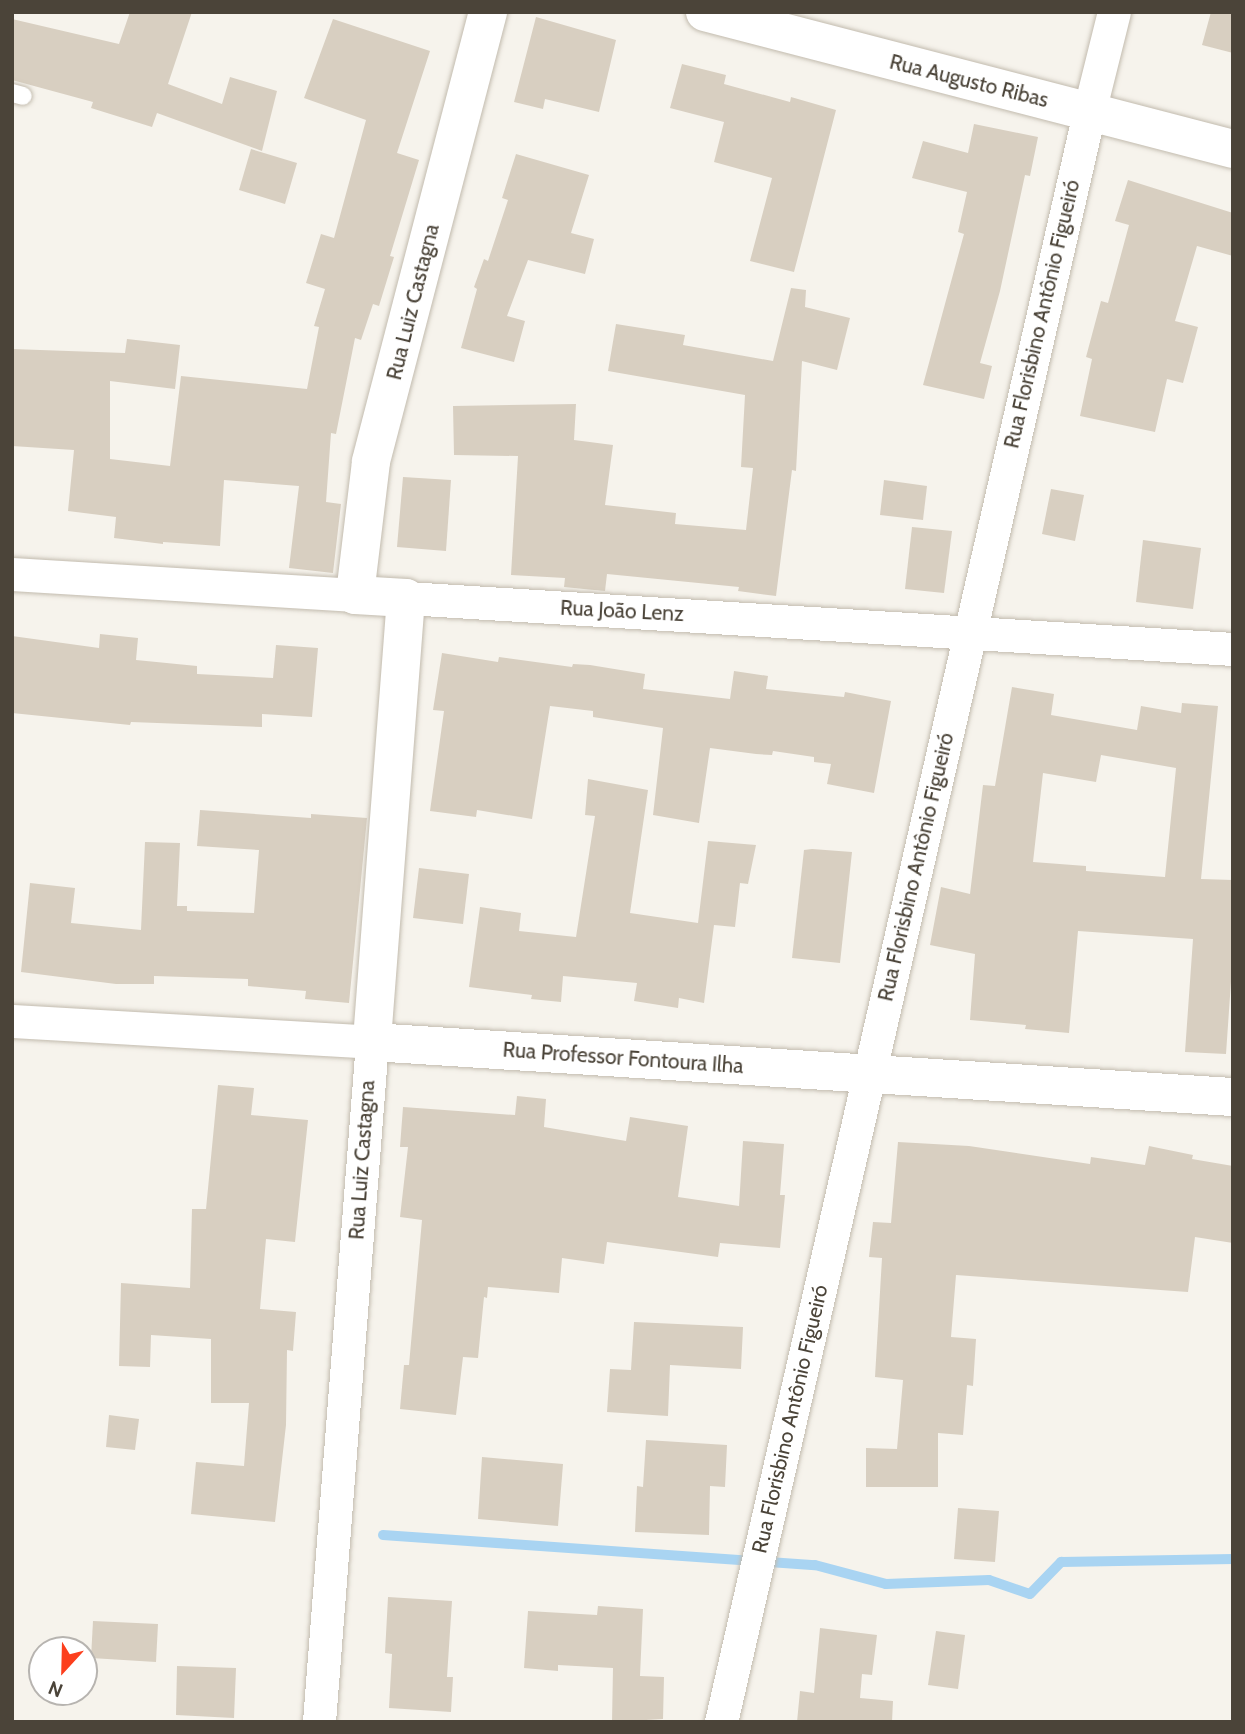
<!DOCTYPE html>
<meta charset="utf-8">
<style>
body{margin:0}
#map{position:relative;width:1245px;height:1734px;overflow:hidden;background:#f6f3ec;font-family:Cabin,sans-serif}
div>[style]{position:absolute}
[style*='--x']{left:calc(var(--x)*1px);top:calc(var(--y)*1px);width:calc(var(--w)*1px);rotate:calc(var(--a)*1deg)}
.stream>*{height:10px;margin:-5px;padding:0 5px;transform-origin:5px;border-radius:5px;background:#a9d4f2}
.building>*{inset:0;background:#d8cfc1}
.roads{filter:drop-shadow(0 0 2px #c2bbae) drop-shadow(0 0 2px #c2bbae)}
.service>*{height:18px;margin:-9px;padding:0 9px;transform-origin:9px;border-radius:9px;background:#fff}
.minor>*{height:33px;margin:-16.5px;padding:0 16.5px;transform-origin:16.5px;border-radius:16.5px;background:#fff}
.tertiary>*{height:38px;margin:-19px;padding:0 19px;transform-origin:19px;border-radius:19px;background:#fff}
span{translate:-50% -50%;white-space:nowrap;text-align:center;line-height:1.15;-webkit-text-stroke:5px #fff;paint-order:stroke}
.street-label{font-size:21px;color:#4b4439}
.frame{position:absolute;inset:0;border:14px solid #4b4439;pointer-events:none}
.north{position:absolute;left:28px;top:1636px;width:70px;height:70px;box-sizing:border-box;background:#fff;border:2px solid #b7b4b0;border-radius:50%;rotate:202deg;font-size:19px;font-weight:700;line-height:28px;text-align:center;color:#4b4439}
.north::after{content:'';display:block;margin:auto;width:24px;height:32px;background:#fc3f1d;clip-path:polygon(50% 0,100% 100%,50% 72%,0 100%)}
</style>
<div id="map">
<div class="stream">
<i style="--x:383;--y:1535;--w:433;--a:4"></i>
<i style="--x:815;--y:1565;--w:73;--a:15"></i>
<i style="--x:886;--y:1584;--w:103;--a:-2.2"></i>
<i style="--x:989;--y:1580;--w:43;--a:18.9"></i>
<i style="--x:1030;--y:1594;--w:45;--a:-45.9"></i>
<i style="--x:1061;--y:1562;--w:172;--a:-1"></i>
</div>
<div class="building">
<i style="clip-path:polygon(130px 12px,192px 12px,168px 84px,222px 104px,230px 77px,277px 91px,262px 151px,157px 113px,152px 127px,91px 108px,93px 102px,12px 80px,12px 19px,119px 44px)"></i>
<i style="clip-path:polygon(1211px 12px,1233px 12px,1233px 53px,1202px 45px)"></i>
<i style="clip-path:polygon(536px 17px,616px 40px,599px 112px,545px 99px,543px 109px,514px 102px)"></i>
<i style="clip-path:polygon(333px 19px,430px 51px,397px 153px,419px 160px,390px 256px,394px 257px,379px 306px,373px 304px,361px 340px,355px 338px,336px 434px,331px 433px,326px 502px,341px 504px,333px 573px,289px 568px,299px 486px,224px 480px,220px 546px,163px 542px,163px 544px,114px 538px,116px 517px,68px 511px,74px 450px,12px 446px,12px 349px,125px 353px,127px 339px,180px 345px,175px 389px,110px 381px,110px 459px,170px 466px,181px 376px,307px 389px,319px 327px,314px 326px,325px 289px,306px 283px,321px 234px,334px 238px,366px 120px,304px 98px)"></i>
<i style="clip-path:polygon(682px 64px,726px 75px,724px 84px,790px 102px,791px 97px,836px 110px,794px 272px,750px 261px,772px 178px,714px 162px,724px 122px,670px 108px)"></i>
<i style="clip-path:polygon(974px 124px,1038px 137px,1030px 176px,1025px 175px,1000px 291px,980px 363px,992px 366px,984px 399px,923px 385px,964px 234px,958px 232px,967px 192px,912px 178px,923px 141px,968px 153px)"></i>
<i style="clip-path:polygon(251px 149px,297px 163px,285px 204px,239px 190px)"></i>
<i style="clip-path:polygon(516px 154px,589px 175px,571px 233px,594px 239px,585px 274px,528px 260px,507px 316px,525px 321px,514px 362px,461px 348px,477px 289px,474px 287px,484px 259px,488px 261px,508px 200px,502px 198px)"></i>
<i style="clip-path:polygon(1128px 180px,1233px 213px,1233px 256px,1197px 246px,1175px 321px,1198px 327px,1183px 383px,1167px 379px,1155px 432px,1080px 416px,1092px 359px,1086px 357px,1101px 301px,1108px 303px,1129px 225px,1115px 221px)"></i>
<i style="clip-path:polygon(791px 288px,806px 290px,805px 307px,850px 318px,837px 370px,802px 361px,796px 471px,792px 470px,776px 596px,738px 591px,739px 587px,607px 574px,605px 591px,594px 590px,564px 587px,565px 578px,511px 575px,518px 456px,454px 455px,453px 406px,576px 404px,574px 440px,613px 445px,605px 505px,676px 513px,675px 524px,746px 530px,753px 468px,741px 467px,745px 395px,608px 371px,616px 324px,685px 335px,683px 345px,773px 361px)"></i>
<i style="clip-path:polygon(403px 477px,451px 480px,446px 551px,397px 547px)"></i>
<i style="clip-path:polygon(884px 480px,927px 486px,923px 520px,880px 515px)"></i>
<i style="clip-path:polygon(1051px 489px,1084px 495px,1075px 541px,1042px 534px)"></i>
<i style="clip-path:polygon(912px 527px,952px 531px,944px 593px,905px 589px)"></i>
<i style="clip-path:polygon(1143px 540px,1201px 548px,1193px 609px,1136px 602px)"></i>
<i style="clip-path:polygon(100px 634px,138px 638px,136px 660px,197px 666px,197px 674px,273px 678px,276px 645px,318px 648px,312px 717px,262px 714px,262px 727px,131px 722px,130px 725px,12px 713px,12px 636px,99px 648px)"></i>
<i style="clip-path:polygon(442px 653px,498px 662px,499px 657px,572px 667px,573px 664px,590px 665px,645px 674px,643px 689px,730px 699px,734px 671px,768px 676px,766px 689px,844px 697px,845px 692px,891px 701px,874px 793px,827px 784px,831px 764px,814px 762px,814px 757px,773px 751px,772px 755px,756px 754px,710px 748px,699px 823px,653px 815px,663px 728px,593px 717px,593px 711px,550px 706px,532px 819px,477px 810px,476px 817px,430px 811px,444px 711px,433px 710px)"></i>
<i style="clip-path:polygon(evenodd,1012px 687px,1054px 694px,1051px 715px,1137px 730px,1141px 706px,1181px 713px,1182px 703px,1218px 706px,1201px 879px,1233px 880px,1233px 953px,1226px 1054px,1185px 1052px,1193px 939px,1078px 931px,1069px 1033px,1025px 1029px,1026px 1025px,970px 1020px,975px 954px,930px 945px,941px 887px,970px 894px,983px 785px,995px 786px,1012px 687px,1101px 755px,1176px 768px,1165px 877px,1086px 871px,1086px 866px,1033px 862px,1043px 773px,1096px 782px,1101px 755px)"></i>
<i style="clip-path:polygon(588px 779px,648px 790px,630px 913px,698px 923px,708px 841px,756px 845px,748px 884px,740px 883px,735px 927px,714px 925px,704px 1003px,679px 998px,678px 1008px,634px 1001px,637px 983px,563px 976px,561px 1002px,531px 999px,532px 995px,469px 987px,480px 907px,521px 913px,519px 931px,576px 937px,595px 816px,585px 815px)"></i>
<i style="clip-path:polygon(200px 810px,311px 818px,311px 814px,367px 818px,349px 1003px,305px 999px,306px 991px,248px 986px,248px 979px,154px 976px,154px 984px,116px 984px,21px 972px,30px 883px,75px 888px,71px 923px,141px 930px,145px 842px,180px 843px,177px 906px,187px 906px,187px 911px,254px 913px,259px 850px,197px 846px)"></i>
<i style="clip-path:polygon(812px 849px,852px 852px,840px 963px,792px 958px,804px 850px)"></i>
<i style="clip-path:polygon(419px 868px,469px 874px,463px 924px,413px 918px)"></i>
<i style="clip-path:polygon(218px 1085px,254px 1088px,251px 1115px,308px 1120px,295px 1242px,266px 1239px,260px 1309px,296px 1312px,293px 1351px,287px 1350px,286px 1425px,275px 1522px,191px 1514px,196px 1462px,244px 1466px,249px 1403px,211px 1403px,211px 1339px,151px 1335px,150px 1367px,119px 1366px,121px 1283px,190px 1288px,192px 1209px,206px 1209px)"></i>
<i style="clip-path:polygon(517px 1096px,546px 1099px,544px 1127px,626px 1141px,630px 1117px,688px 1126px,678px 1197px,739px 1206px,743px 1141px,784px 1144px,780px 1195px,785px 1195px,780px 1248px,720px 1243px,718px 1257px,607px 1242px,604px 1264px,562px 1258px,559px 1293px,488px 1287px,487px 1298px,484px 1297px,478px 1358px,463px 1357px,456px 1415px,400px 1409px,404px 1365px,409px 1365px,422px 1220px,400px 1217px,408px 1147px,400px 1147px,403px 1107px,515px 1115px)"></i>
<i style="clip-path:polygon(898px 1142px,969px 1146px,1090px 1164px,1091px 1157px,1145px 1165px,1149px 1146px,1193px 1155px,1192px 1159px,1233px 1166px,1233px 1243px,1195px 1237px,1188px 1292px,956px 1275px,951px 1337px,976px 1339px,973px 1386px,967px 1385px,963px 1435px,938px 1433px,938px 1487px,866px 1487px,866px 1448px,897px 1449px,903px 1380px,875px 1377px,882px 1258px,869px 1257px,873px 1222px,891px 1223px)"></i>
<i style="clip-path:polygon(634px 1322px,743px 1327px,741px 1369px,670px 1365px,668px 1416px,607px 1412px,610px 1369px,631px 1370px)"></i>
<i style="clip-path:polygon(109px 1415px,139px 1419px,135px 1450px,106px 1447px)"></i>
<i style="clip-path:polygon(646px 1440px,727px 1445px,725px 1487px,710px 1486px,709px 1535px,635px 1532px,637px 1486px,643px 1487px)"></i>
<i style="clip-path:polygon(482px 1457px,563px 1464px,558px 1526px,478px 1519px)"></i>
<i style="clip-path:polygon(958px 1508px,999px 1511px,995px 1562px,954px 1559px)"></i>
<i style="clip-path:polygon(388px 1597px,452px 1601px,447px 1677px,453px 1677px,451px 1712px,389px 1708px,392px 1654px,385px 1653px)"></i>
<i style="clip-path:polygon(598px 1606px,643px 1609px,640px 1676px,664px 1677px,663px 1719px,612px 1722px,613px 1668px,558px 1665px,558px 1671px,524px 1668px,528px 1611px,597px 1615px)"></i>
<i style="clip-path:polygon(93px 1621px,158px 1624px,156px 1662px,91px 1658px)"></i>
<i style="clip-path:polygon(820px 1628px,877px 1635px,872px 1675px,862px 1674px,860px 1698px,893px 1701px,892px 1722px,797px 1722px,800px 1691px,814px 1693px)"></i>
<i style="clip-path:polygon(936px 1631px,965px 1635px,958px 1689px,928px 1685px)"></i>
<i style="clip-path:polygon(177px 1666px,236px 1668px,234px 1718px,176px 1715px)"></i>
</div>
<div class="roads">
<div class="service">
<i style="--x:12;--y:93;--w:11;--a:15"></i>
</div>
<div class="minor">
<i style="--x:12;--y:574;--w:344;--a:3.5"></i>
<i style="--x:406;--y:598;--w:829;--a:3.53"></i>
<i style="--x:12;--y:1021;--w:361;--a:3.3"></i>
<i style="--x:372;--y:1042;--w:682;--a:94.46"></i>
<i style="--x:721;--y:1722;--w:1652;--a:-77.12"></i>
<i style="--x:1089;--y:112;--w:103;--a:-76"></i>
</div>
<div class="tertiary">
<i style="--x:488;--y:12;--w:465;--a:104.6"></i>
<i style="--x:371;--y:462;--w:134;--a:96.9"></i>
<i style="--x:355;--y:595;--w:51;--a:3.4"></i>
<i style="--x:406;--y:598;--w:445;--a:94.4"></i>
<i style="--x:372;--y:1042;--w:863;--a:3.66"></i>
<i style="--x:705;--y:12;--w:545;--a:14.55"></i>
</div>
</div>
<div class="street-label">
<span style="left:969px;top:81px;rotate:14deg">Rua Augusto Ribas</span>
<span style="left:413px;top:302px;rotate:-76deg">Rua Luiz Castagna</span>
<span style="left:1042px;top:314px;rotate:-77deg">Rua Florisbino Antônio Figueiró</span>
<span style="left:622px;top:611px;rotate:3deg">Rua João Lenz</span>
<span style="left:916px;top:867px;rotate:-77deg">Rua Florisbino Antônio Figueiró</span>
<span style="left:623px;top:1058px;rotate:4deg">Rua Professor Fontoura Ilha</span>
<span style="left:362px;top:1160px;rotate:-86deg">Rua Luiz Castagna</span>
<span style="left:790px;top:1419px;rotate:-77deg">Rua Florisbino Antônio Figueiró</span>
</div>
<div class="frame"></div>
<div class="north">N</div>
</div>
